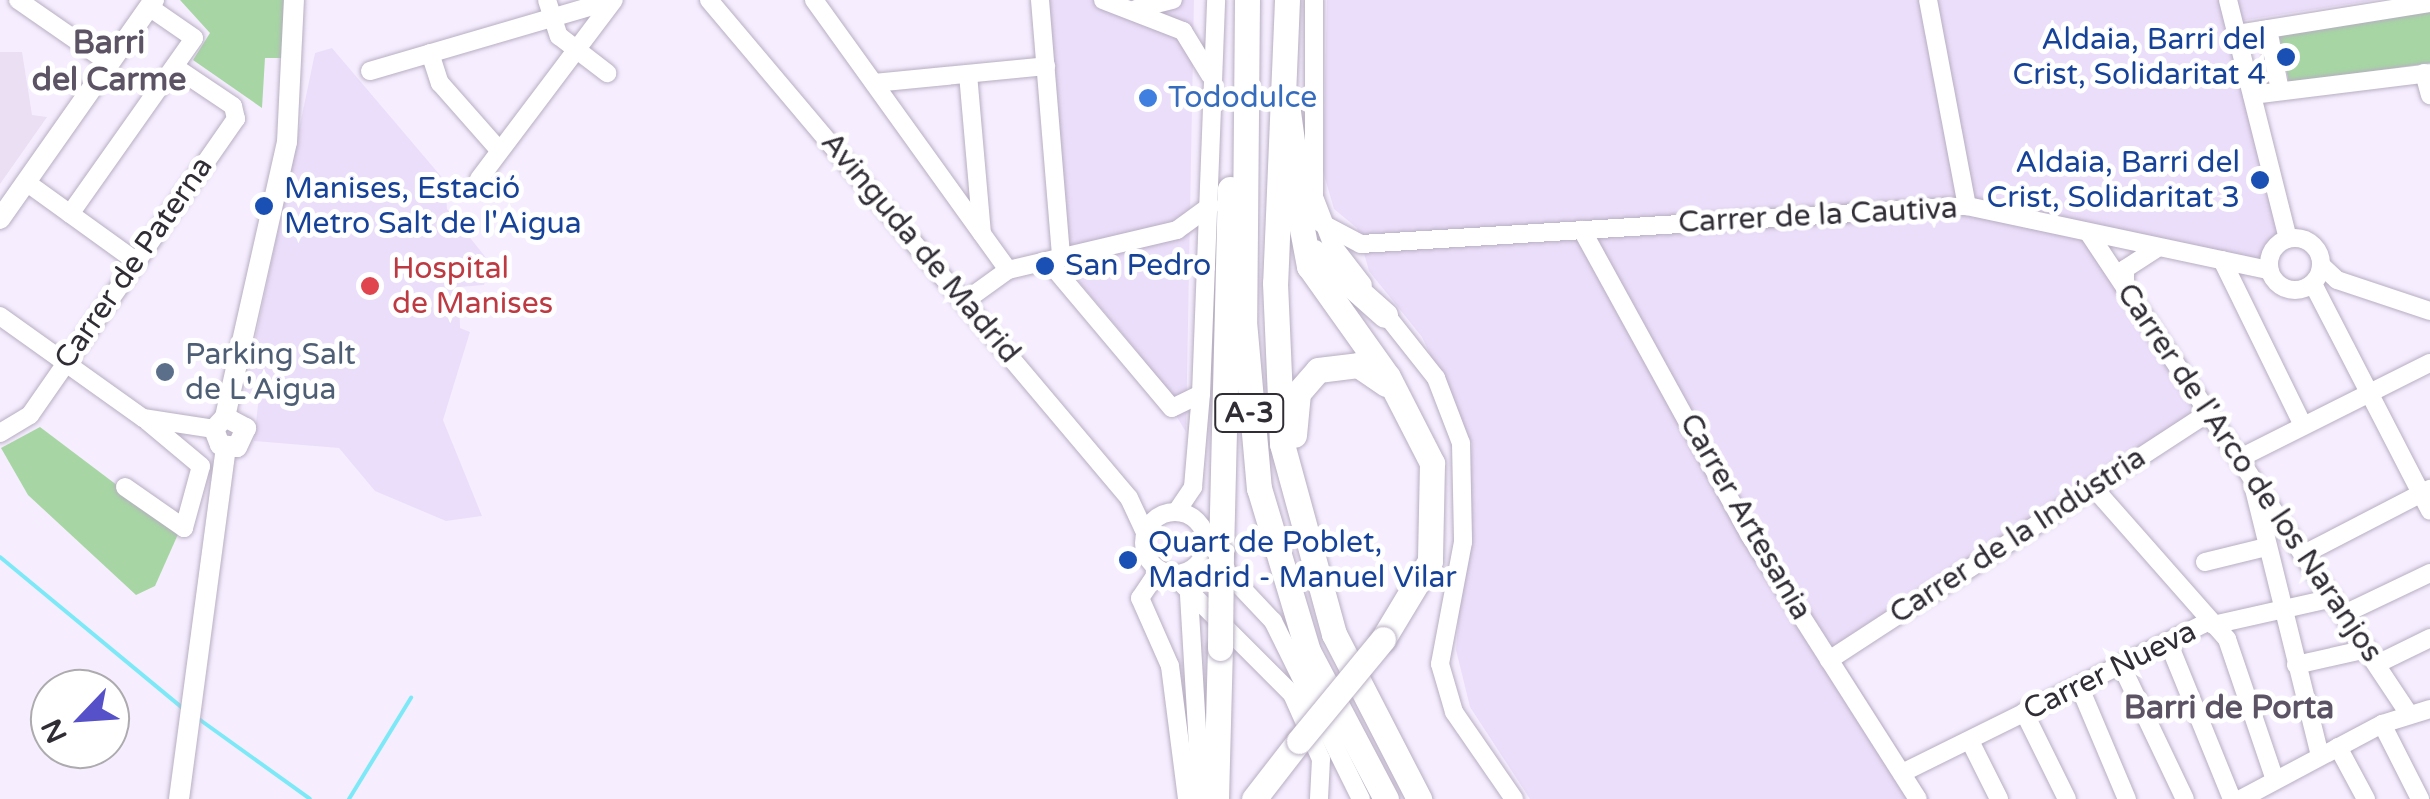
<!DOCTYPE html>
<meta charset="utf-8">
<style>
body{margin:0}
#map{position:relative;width:2430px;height:799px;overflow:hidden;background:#f6eeff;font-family:"Varela Round",sans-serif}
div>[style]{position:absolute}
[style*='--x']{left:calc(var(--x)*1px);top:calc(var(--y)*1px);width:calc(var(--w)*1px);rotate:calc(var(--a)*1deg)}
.built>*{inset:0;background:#ebdefa}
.education>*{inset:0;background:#eadff3}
.green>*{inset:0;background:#a7d6a4}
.stream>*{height:4px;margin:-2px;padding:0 2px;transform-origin:2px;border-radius:2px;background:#7de9f7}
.roads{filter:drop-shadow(0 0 2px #b7aec2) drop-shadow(0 0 2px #b7aec2)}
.minor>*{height:18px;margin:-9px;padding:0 9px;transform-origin:9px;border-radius:9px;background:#fff}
.minor>.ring{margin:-9px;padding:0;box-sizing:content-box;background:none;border:18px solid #fff;border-radius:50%}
.major>*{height:20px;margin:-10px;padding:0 10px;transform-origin:10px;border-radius:10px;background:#fff}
.highway>*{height:25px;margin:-12.5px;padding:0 12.5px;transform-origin:12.5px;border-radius:12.5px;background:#fff}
.bridges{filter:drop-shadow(0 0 2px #b7aec2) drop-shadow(0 0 2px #b7aec2)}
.highway-bridge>*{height:25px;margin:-12.5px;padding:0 12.5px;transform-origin:12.5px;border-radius:12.5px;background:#fff}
.dots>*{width:28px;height:28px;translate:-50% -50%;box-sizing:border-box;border:5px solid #fff;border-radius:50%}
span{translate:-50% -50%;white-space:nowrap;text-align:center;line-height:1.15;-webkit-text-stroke:10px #fff;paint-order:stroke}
.shield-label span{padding:2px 8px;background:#fff;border:2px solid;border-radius:8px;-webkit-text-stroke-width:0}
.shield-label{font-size:28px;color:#312d35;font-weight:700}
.transit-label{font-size:30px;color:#164399}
.right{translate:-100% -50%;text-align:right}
.left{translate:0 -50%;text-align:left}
.shop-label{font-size:30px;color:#366cbe}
.street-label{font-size:30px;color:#312d35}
.health-label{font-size:30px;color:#be3a42}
.service-label{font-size:30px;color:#4e5e75}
.neighbourhood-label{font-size:32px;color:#5c5465;font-weight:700}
.north{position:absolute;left:30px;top:669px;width:100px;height:100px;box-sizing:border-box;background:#fff;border:2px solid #adabae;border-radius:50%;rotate:245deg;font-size:28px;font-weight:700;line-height:40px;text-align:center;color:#312d35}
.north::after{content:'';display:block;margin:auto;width:35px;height:45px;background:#5651c8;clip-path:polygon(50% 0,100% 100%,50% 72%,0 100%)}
</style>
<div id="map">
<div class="built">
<i style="clip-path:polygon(1036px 0,1194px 0,1186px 432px,1137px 351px,1064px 264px)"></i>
<i style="clip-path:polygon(1327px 0,2375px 0,2227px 23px,2279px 233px,2260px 259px,2076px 220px,2197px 410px,1833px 646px,1930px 799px,1530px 799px,1470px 707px,1456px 650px,1472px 444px,1422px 337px,1369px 271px,1357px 228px,1334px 209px,1323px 171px)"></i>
<i style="clip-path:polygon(332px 48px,445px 181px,447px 209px,491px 264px,484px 285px,459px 287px,460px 328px,470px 332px,443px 420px,482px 516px,446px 521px,375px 491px,339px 448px,254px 441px,259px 396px,244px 393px,315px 53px)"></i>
</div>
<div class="education">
<i style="clip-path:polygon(0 52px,22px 52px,32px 115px,47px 117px,0 184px)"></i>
</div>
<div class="green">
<i style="clip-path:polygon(180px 0,285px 0,282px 58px,265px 58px,262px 108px,193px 60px,210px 33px)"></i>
<i style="clip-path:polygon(2430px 11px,2430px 63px,2289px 83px,2279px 35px)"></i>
<i style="clip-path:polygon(40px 427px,179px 532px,155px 586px,136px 595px,28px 495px,1px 448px)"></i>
</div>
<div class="stream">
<i style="--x:0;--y:557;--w:239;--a:39.6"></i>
<i style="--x:196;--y:717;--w:140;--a:35.7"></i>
<i style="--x:349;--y:799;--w:119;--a:-58.5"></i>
</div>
<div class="roads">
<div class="minor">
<i style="--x:18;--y:0;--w:111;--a:34.7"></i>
<i style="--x:547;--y:0;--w:38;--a:72"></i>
<i style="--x:559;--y:36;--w:61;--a:37.6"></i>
<i style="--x:709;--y:0;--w:651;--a:49.86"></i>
<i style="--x:1129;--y:498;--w:38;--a:65"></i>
<i style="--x:814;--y:0;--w:332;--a:54.3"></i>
<i style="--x:1040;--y:0;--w:259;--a:85.3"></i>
<i style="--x:1103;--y:0;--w:86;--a:21.2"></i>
<i style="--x:1183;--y:31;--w:52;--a:58.5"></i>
<i style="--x:1314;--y:0;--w:197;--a:90"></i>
<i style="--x:1314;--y:197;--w:53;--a:68.8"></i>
<i style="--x:1333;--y:246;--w:49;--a:52.4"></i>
<i style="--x:1928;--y:0;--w:210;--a:79.3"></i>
<i style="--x:2228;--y:0;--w:246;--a:75.9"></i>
<i style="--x:1136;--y:9;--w:38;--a:-14"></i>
<i style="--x:2268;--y:29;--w:63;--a:79"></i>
<i style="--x:2237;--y:34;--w:195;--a:-9.1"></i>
<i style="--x:430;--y:53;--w:32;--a:72"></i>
<i style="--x:440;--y:83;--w:89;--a:48.6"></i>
<i style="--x:370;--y:71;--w:253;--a:-16.3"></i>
<i style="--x:2424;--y:73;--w:23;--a:75"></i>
<i style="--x:968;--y:74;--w:160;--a:85"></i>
<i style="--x:874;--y:83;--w:173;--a:-5.6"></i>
<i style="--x:2252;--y:95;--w:179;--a:-7"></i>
<i style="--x:479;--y:179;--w:224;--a:-53"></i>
<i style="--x:26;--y:182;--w:137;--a:35.8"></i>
<i style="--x:70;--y:214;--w:215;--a:-54.8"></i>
<i style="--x:194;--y:38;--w:55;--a:-145.4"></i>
<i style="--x:1321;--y:223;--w:45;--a:27.7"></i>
<i style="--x:1361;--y:244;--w:607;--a:-3.59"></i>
<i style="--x:1967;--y:206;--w:309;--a:12"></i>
<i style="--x:1582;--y:230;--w:347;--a:61.2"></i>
<i style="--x:1749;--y:534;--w:314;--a:57.5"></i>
<i style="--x:2088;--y:232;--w:579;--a:56.34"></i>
<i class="ring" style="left:2269px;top:238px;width:34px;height:34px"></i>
<i style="--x:2222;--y:260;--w:184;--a:63.9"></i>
<i style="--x:1048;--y:261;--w:192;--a:49.9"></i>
<i style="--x:1172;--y:408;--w:32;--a:-26"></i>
<i style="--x:2321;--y:265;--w:22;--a:43"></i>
<i style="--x:2337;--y:280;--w:98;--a:18.4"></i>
<i style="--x:2313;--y:284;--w:255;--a:62.7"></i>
<i style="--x:2125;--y:289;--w:20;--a:-90"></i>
<i style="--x:2125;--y:269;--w:40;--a:-32.9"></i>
<i style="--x:965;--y:301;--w:53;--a:-35.8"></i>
<i style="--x:1008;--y:270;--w:174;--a:-13.3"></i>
<i style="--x:1177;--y:230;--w:41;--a:-36"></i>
<i style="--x:1379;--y:306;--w:92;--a:51.6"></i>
<i style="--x:1436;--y:378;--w:70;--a:69"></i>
<i style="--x:1461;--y:443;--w:99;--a:88.8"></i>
<i style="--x:1463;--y:542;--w:124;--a:100.7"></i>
<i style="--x:1440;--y:664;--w:50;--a:73.7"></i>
<i style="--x:1454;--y:712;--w:106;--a:55.4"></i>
<i style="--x:0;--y:316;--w:176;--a:35.5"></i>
<i style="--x:143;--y:418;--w:72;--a:8.8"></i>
<i style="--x:0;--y:433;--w:35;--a:-31"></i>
<i style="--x:30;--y:415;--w:361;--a:-55.2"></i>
<i style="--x:236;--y:119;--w:13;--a:-103"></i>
<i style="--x:233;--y:106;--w:70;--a:-146.1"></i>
<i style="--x:2240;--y:458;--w:212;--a:-26.6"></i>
<i style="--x:2253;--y:485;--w:279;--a:76.1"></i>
<i style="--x:125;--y:487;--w:72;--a:34.8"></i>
<i style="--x:184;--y:528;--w:64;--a:-74.7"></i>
<i style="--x:201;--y:466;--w:70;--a:-140.2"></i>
<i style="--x:2093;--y:487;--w:203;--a:48.6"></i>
<i style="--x:2227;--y:639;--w:149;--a:71.2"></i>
<i style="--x:1177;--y:511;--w:29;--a:-56"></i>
<i style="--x:1193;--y:487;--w:93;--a:-85.1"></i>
<i style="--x:1201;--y:394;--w:394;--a:-87.8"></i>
<i class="ring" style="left:1144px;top:512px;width:44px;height:44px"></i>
<i style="--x:1206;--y:550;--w:98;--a:46.7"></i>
<i style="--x:1273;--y:621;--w:199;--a:63.7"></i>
<i style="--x:2304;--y:554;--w:142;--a:-27.3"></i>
<i style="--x:2205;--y:562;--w:63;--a:-13.8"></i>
<i style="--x:1159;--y:570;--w:34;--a:124"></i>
<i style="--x:1140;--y:598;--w:74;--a:66.2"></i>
<i style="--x:1170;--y:666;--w:134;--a:82.7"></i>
<i style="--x:1173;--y:575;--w:168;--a:45"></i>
<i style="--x:1292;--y:694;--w:71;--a:66"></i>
<i style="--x:1321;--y:759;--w:40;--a:92.9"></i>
<i style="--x:1189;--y:595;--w:204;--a:86.6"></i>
<i style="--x:2344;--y:614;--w:95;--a:-25.5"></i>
<i style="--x:2213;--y:625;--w:123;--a:-12.7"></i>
<i style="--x:2169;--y:644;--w:167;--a:67.9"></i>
<i style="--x:1829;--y:660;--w:452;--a:-33.1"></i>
<i style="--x:2377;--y:664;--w:59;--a:-26.1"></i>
<i style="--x:2296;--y:665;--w:73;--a:-12.7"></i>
<i style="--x:2122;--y:667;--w:146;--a:64.5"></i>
<i style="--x:2080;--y:688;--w:121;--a:67.1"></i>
<i style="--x:2024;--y:712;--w:97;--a:63.7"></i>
<i style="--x:2382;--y:724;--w:84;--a:63.1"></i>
<i style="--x:1970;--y:741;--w:65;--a:63.4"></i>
<i style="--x:2338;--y:747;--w:59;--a:61.7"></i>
<i style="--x:1902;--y:773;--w:343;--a:-26.3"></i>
<i style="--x:2241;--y:799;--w:160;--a:-28"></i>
<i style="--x:2382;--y:724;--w:50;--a:-17.4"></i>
</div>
<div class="major">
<i style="--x:0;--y:219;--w:268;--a:-54.9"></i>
<i style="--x:225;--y:417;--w:24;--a:28"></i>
<i style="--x:246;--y:428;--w:21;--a:115"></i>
<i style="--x:237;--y:447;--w:17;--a:-173"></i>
<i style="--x:220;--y:445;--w:17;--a:-111"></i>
<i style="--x:214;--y:429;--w:16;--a:-47"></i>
<i style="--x:225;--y:417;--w:282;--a:-77.3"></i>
<i style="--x:287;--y:142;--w:142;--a:-87.2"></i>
<i style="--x:179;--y:799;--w:354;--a:-82.4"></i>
</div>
<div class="highway">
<i style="--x:1247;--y:0;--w:321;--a:90.5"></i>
<i style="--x:1244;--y:321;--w:168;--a:84.9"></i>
<i style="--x:1259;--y:488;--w:170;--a:73.3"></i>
<i style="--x:1308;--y:651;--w:167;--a:62.2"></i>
<i style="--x:1287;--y:0;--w:283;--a:92.4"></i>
<i style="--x:1275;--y:283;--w:161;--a:87.5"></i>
<i style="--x:1282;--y:444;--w:197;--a:74.7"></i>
<i style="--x:1334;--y:634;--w:186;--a:62.7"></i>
<i style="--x:1286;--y:97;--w:89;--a:82.2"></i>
<i style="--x:1291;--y:170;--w:98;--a:79.4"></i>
<i style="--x:1309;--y:266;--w:136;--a:54.6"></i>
<i style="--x:1388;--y:377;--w:97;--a:62.9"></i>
<i style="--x:1432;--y:463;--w:98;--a:91.2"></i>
<i style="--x:1430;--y:561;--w:91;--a:121.1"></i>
<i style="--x:1314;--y:252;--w:95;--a:41.6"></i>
<i style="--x:1294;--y:435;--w:42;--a:-84.6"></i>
<i style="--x:1298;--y:393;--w:30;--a:-49"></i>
<i style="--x:1318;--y:370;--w:40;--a:-7.1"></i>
<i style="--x:1358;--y:365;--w:34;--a:34"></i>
<i style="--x:1221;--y:553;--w:364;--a:-88.6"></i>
<i style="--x:1216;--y:799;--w:151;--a:-88.5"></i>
<i style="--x:1254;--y:799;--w:73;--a:-52.2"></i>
</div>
</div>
<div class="bridges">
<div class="highway-bridge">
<i style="--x:1220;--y:648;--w:95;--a:-89.4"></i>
<i style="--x:1299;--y:741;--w:132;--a:-50.5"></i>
</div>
</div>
<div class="dots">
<i style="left:2286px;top:57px;background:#1a4fb4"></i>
<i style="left:1148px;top:98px;background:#3f7fe0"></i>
<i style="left:2260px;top:180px;background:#1a4fb4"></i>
<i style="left:264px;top:206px;background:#1a4fb4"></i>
<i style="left:1045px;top:266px;background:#1a4fb4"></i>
<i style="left:370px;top:286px;background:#e0444e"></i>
<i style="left:165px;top:372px;background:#5c6f8a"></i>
<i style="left:1128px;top:560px;background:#1a4fb4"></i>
</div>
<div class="shield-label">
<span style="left:1249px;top:413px">A-3</span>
</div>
<div class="transit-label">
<span class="right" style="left:2266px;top:57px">Aldaia, Barri del<br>Crist, Solidaritat 4</span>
<span class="right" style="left:2240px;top:180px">Aldaia, Barri del<br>Crist, Solidaritat 3</span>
<span class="left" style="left:284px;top:206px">Manises, Estació<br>Metro Salt de l'Aigua</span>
<span class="left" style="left:1065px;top:266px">San Pedro</span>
<span class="left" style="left:1148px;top:560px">Quart de Poblet,<br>Madrid - Manuel Vilar</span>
</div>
<div class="shop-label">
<span class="left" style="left:1168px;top:98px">Tododulce</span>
</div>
<div class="street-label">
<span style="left:1818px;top:216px;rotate:-3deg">Carrer de la Cautiva</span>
<span style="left:920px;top:248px;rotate:50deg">Avinguda de Madrid</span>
<span style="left:134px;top:263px;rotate:-55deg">Carrer de Paterna</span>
<span style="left:2249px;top:473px;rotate:56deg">Carrer de l'Arco de los Naranjos</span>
<span style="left:1745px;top:517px;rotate:60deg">Carrer Artesania</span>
<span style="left:2018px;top:536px;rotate:-33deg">Carrer de la Indústria</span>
<span style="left:2110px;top:671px;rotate:-26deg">Carrer Nueva</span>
</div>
<div class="health-label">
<span class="left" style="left:392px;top:286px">Hospital<br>de Manises</span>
</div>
<div class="service-label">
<span class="left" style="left:185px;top:372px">Parking Salt<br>de L'Aigua</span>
</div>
<div class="neighbourhood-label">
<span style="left:109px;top:62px">Barri<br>del Carme</span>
<span style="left:2229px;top:708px">Barri de Porta</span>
</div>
<div class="north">N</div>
</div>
